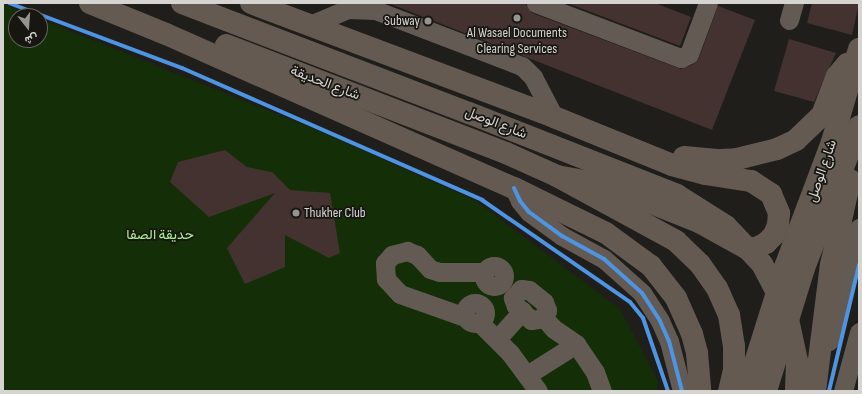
<!DOCTYPE html>
<meta charset="utf-8">
<style>
body{margin:0}
#map{position:relative;width:862px;height:394px;overflow:hidden;background:#1f1e1b;font-family:"Sofia Sans Condensed",Vazirmatn,sans-serif}
div>[style]{position:absolute}
[style*='--x']{left:calc(var(--x)*1px);top:calc(var(--y)*1px);width:calc(var(--w)*1px);rotate:calc(var(--a)*1deg)}
.green>*{inset:0;background:#142f07}
.building>*{inset:0;background:#433230}
.minor>*{height:19px;margin:-9.5px;padding:0 9.5px;transform-origin:9.5px;border-radius:9.5px;background:#635a53}
.minor>.ring{margin:-9.5px;padding:0;box-sizing:content-box;background:none;border:19px solid #635a53;border-radius:50%}
.major>*{height:22px;margin:-11px;padding:0 11px;transform-origin:11px;border-radius:11px;background:#655a52}
.major-bridge>*{height:22px;margin:-11px;padding:0 11px;transform-origin:11px;border-radius:11px;background:#655a52}
.cycleway>*{height:4px;margin:-2px;padding:0 2px;transform-origin:2px;border-radius:2px;background:#4d94e3}
.dots>*{width:11px;height:11px;translate:-50% -50%;box-sizing:border-box;border:2px solid #171611;border-radius:50%}
span{translate:-50% -50%;white-space:nowrap;text-align:center;line-height:1.15;-webkit-text-stroke:3.5px #171611;paint-order:stroke}
.poi-label{font-size:14px;color:#d5d4d1}
.right{translate:-100% -50%;text-align:right}
.left{translate:0 -50%;text-align:left}
.street-label{font-size:14px;color:#d5d4d1}
.park-label{font-size:14px;color:#acf192}
.frame{position:absolute;inset:0;border:4px solid #d5d4d1;pointer-events:none}
.north{position:absolute;left:8px;top:8px;width:40px;height:40px;box-sizing:border-box;background:#171611;border:1px solid #63625e;border-radius:50%;rotate:163deg;font-size:11px;font-weight:700;line-height:16px;text-align:center;color:#d5d4d1}
.north::after{content:'';display:block;margin:auto;width:14px;height:18px;background:#959491;clip-path:polygon(50% 0,100% 100%,50% 72%,0 100%)}
</style>
<div id="map">
<div class="green">
<i style="clip-path:polygon(3px 4px,33px 16px,16px 16px,16px 40px,40px 40px,40px 19px,314px 129px,476px 201px,620px 309px,658px 381px,657px 391px,3px 391px)"></i>
</div>
<div class="building">
<i style="clip-path:polygon(388px 3px,525px 3px,532px 13px,681px 69px,694px 64px,699px 58px,718px 6px,755px 20px,712px 130px)"></i>
<i style="clip-path:polygon(567px 3px,655px 3px,691px 17px,680px 46px)"></i>
<i style="clip-path:polygon(812px 3px,859px 3px,852px 35px,807px 23px)"></i>
<i style="clip-path:polygon(789px 39px,836px 53px,814px 102px,774px 91px)"></i>
<i style="clip-path:polygon(225px 150px,247px 167px,272px 172px,290px 190px,330px 193px,340px 253px,329px 258px,285px 235px,285px 267px,245px 284px,227px 248px,275px 193px,209px 217px,170px 182px,178px 162px)"></i>
</div>
<div class="minor">
<i style="--x:536;--y:3;--w:155;--a:20.8"></i>
<i style="--x:681;--y:58;--w:9;--a:-27"></i>
<i style="--x:689;--y:54;--w:54;--a:-69.6"></i>
<i style="--x:789;--y:20;--w:18;--a:-74"></i>
<i style="--x:310;--y:25;--w:41;--a:-22.8"></i>
<i style="--x:348;--y:9;--w:27;--a:2"></i>
<i style="--x:375;--y:10;--w:157;--a:20.9"></i>
<i style="--x:522;--y:66;--w:16;--a:45"></i>
<i style="--x:533;--y:77;--w:45;--a:62.3"></i>
<i style="--x:514;--y:188;--w:14;--a:65"></i>
<i style="--x:520;--y:201;--w:14;--a:51"></i>
<i style="--x:529;--y:212;--w:41;--a:36"></i>
<i style="--x:562;--y:236;--w:48;--a:28.7"></i>
<i style="--x:604;--y:259;--w:51;--a:41.8"></i>
<i style="--x:642;--y:293;--w:33;--a:57"></i>
<i style="--x:660;--y:321;--w:22;--a:66"></i>
<i style="--x:669;--y:341;--w:52;--a:75.4"></i>
<i class="ring" style="left:484px;top:266px;width:1px;height:1px"></i>
<i style="--x:521;--y:289;--w:8;--a:7"></i>
<i style="--x:529;--y:290;--w:19;--a:39"></i>
<i style="--x:544;--y:302;--w:9;--a:69"></i>
<i style="--x:547;--y:310;--w:9;--a:111"></i>
<i style="--x:544;--y:318;--w:13;--a:171"></i>
<i style="--x:531;--y:320;--w:21;--a:-137"></i>
<i style="--x:516;--y:306;--w:9;--a:-111"></i>
<i style="--x:513;--y:298;--w:12;--a:-48"></i>
<i class="ring" style="left:465px;top:303px;width:1px;height:1px"></i>
<i style="--x:465;--y:317;--w:69;--a:-160.5"></i>
<i style="--x:400;--y:294;--w:21;--a:-133"></i>
<i style="--x:386;--y:279;--w:16;--a:-94"></i>
<i style="--x:385;--y:263;--w:11;--a:-49"></i>
<i style="--x:392;--y:255;--w:16;--a:-15"></i>
<i style="--x:407;--y:251;--w:11;--a:22"></i>
<i style="--x:417;--y:255;--w:19;--a:47"></i>
<i style="--x:430;--y:269;--w:9;--a:18"></i>
<i style="--x:439;--y:272;--w:46;--a:0"></i>
<i style="--x:544;--y:318;--w:15;--a:48"></i>
<i style="--x:554;--y:329;--w:27;--a:34"></i>
<i style="--x:576;--y:344;--w:34;--a:56"></i>
<i style="--x:595;--y:372;--w:20;--a:70"></i>
<i style="--x:479;--y:322;--w:44;--a:45"></i>
<i style="--x:510;--y:353;--w:47;--a:53.6"></i>
<i style="--x:497;--y:339;--w:38;--a:-48"></i>
<i style="--x:829;--y:341;--w:117;--a:-75.1"></i>
<i style="--x:527;--y:375;--w:58;--a:-32.3"></i>
<i style="--x:843;--y:391;--w:61;--a:-74.8"></i>
</div>
<div class="major">
<i style="--x:90;--y:3;--w:82;--a:22.2"></i>
<i style="--x:166;--y:34;--w:381;--a:23.9"></i>
<i style="--x:514;--y:188;--w:102;--a:26.1"></i>
<i style="--x:606;--y:233;--w:56;--a:36.3"></i>
<i style="--x:651;--y:266;--w:41;--a:52"></i>
<i style="--x:676;--y:298;--w:39;--a:66"></i>
<i style="--x:692;--y:334;--w:20;--a:75"></i>
<i style="--x:697;--y:353;--w:38;--a:85"></i>
<i style="--x:182;--y:3;--w:307;--a:21"></i>
<i style="--x:251;--y:3;--w:324;--a:20.6"></i>
<i style="--x:554;--y:117;--w:127;--a:22.1"></i>
<i style="--x:672;--y:165;--w:34;--a:15"></i>
<i style="--x:705;--y:174;--w:47;--a:8.7"></i>
<i style="--x:751;--y:181;--w:24;--a:33"></i>
<i style="--x:771;--y:194;--w:21;--a:67"></i>
<i style="--x:779;--y:213;--w:12;--a:95"></i>
<i style="--x:778;--y:225;--w:11;--a:112"></i>
<i style="--x:774;--y:235;--w:11;--a:135"></i>
<i style="--x:766;--y:243;--w:11;--a:153"></i>
<i style="--x:756;--y:248;--w:10;--a:180"></i>
<i style="--x:746;--y:248;--w:54;--a:-151"></i>
<i style="--x:699;--y:222;--w:100;--a:-158.3"></i>
<i style="--x:606;--y:185;--w:50;--a:-169.6"></i>
<i style="--x:226;--y:45;--w:300;--a:21.1"></i>
<i style="--x:506;--y:153;--w:56;--a:24.3"></i>
<i style="--x:557;--y:176;--w:136;--a:28.6"></i>
<i style="--x:676;--y:241;--w:33;--a:44"></i>
<i style="--x:700;--y:264;--w:29;--a:55"></i>
<i style="--x:717;--y:288;--w:30;--a:66"></i>
<i style="--x:729;--y:315;--w:31;--a:81"></i>
<i style="--x:734;--y:346;--w:24;--a:90"></i>
<i style="--x:734;--y:370;--w:22;--a:103"></i>
<i style="--x:684;--y:157;--w:36;--a:5"></i>
<i style="--x:720;--y:160;--w:17;--a:-3"></i>
<i style="--x:737;--y:159;--w:41;--a:-14"></i>
<i style="--x:777;--y:149;--w:21;--a:-25"></i>
<i style="--x:796;--y:140;--w:36;--a:-44"></i>
<i style="--x:822;--y:115;--w:42;--a:-69"></i>
<i style="--x:837;--y:76;--w:16;--a:-50"></i>
<i style="--x:746;--y:391;--w:130;--a:-72.5"></i>
<i style="--x:785;--y:267;--w:134;--a:-69.4"></i>
<i style="--x:832;--y:142;--w:97;--a:-73.8"></i>
<i style="--x:766;--y:391;--w:129;--a:-72.8"></i>
<i style="--x:804;--y:268;--w:152;--a:-68.8"></i>
<i style="--x:815;--y:391;--w:127;--a:-82.8"></i>
<i style="--x:831;--y:265;--w:87;--a:-77.4"></i>
</div>
<div class="major-bridge">
<i style="--x:469;--y:113;--w:224;--a:21.5"></i>
<i style="--x:677;--y:195;--w:58;--a:32.3"></i>
<i style="--x:726;--y:226;--w:52;--a:46.5"></i>
<i style="--x:762;--y:264;--w:52;--a:62.4"></i>
<i style="--x:786;--y:310;--w:52;--a:77.8"></i>
<i style="--x:797;--y:361;--w:30;--a:92"></i>
</div>
<div class="cycleway">
<i style="--x:9;--y:3;--w:185;--a:20.6"></i>
<i style="--x:182;--y:68;--w:328;--a:23.7"></i>
<i style="--x:482;--y:200;--w:180;--a:34.6"></i>
<i style="--x:630;--y:302;--w:21;--a:51"></i>
<i style="--x:643;--y:318;--w:77;--a:71.1"></i>
<i style="--x:514;--y:188;--w:14;--a:65"></i>
<i style="--x:520;--y:201;--w:14;--a:51"></i>
<i style="--x:529;--y:212;--w:41;--a:36"></i>
<i style="--x:562;--y:236;--w:48;--a:28.7"></i>
<i style="--x:604;--y:259;--w:51;--a:41.8"></i>
<i style="--x:642;--y:293;--w:33;--a:57"></i>
<i style="--x:660;--y:321;--w:22;--a:66"></i>
<i style="--x:669;--y:341;--w:52;--a:75.4"></i>
<i style="--x:829;--y:391;--w:130;--a:-76.6"></i>
</div>
<div class="dots">
<i style="left:517px;top:18px;background:#959491"></i>
<i style="left:428px;top:21px;background:#959491"></i>
<i style="left:296px;top:213px;background:#959491"></i>
</div>
<div class="poi-label">
<span class="right" style="left:420px;top:21px">Subway</span>
<span style="left:517px;top:41px">Al Wasael Documents<br>Clearing Services</span>
<span class="left" style="left:304px;top:213px">Thukher Club</span>
</div>
<div class="street-label">
<span style="left:325px;top:83px;rotate:21deg">شارع الحديقة</span>
<span style="left:496px;top:123px;rotate:21deg">شارع الوصل</span>
<span style="left:822px;top:171px;rotate:-71deg">شارع الوصل</span>
</div>
<div class="park-label">
<span style="left:160px;top:235px">حديقة الصفا</span>
</div>
<div class="frame"></div>
<div class="north">ش</div>
</div>
